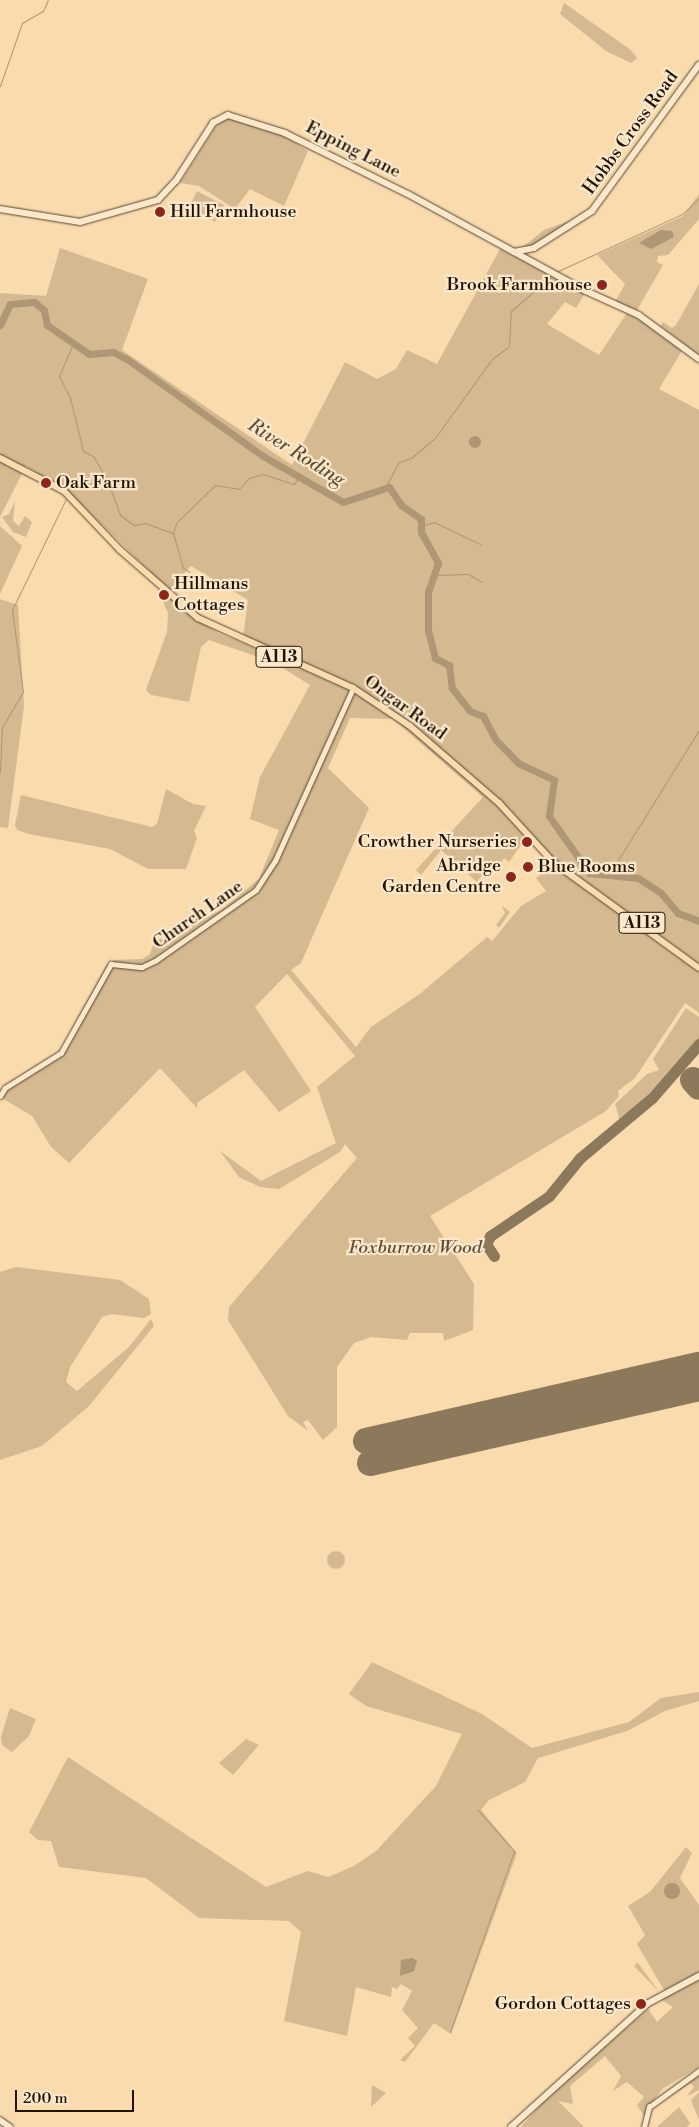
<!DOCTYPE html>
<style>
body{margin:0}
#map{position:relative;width:699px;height:2127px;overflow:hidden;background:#f9dbae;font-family:"Libre Bodoni",serif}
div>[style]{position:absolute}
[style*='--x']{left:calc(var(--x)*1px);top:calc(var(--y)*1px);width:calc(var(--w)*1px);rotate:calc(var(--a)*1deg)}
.green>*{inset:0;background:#d4b991}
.round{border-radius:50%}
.water>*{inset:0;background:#af9775}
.stream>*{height:1px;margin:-0.5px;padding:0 0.5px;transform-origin:0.5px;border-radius:0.5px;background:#af9775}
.river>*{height:7px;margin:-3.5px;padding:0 3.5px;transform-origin:3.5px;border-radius:3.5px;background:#af9775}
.taxiway>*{height:11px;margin:-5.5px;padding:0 5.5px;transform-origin:5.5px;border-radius:5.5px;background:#8c785a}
.runway>*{height:26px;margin:-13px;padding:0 13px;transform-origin:13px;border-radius:13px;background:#8c785a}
.roads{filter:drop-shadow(0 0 1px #564630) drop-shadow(0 0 1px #564630)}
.street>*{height:4.5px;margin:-2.25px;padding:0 2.25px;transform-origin:2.25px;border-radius:2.25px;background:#fbe8ca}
.secondary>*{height:5.5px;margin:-2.75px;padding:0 2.75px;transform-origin:2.75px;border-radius:2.75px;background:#fbe8ca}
.primary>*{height:6px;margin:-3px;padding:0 3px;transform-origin:3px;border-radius:3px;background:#f9dbae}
.dots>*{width:14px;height:14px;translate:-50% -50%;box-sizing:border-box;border:2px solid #fbe8ca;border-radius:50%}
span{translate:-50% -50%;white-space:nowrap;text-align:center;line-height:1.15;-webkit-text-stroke:4.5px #fbe8ca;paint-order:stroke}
.shield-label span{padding:1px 4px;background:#fbe8ca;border:1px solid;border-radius:4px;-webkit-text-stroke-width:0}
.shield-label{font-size:16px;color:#201406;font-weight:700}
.street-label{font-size:18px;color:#201406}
.poi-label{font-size:18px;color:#201406}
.left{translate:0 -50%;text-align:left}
.right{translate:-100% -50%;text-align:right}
.park-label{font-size:18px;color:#5f4e37;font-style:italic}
.water-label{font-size:19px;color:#604f38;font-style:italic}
.scale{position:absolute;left:15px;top:2090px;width:119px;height:22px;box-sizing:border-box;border:2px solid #201406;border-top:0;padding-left:6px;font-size:15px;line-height:18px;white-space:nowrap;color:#201406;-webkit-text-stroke:4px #fbe8ca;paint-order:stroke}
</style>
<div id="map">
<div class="green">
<i style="clip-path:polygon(564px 3px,631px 50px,637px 58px,631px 63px,606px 51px,560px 14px)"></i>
<i style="clip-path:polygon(228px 118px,281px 134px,308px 151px,284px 206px,250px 189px,235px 209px,199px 186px,180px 183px,219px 121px)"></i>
<i style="clip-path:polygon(197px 191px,224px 205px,215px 222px,189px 207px)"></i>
<i style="clip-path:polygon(699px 194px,699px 219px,668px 255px,658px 256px,657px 262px,663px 265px,637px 310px,615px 302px,625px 284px,597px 255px,683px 216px)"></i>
<i style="clip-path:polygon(572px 220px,533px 246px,519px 250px,544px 230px)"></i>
<i style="clip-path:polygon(evenodd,60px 248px,148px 279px,122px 350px,292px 465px,345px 362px,377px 379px,396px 369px,407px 350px,437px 364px,500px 249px,585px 293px,576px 308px,565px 302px,547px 324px,599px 355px,627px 313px,670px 336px,683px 349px,659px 389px,699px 410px,699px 1013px,685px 1003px,635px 1078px,618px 1091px,619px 1096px,606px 1111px,430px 1216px,474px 1284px,473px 1330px,444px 1341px,443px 1333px,410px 1333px,407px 1340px,371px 1337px,354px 1343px,337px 1367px,337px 1427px,323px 1440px,308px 1420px,303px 1422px,308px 1431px,288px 1416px,228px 1320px,229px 1307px,357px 1158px,345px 1144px,340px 1152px,279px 1189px,260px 1187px,239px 1177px,220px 1151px,261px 1181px,336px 1143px,317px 1087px,355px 1056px,287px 974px,255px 1007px,311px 1091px,279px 1112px,244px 1070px,197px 1103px,197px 1108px,160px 1068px,69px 1163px,51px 1147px,32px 1116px,0 1097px,12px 1080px,38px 1070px,60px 1052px,106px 966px,115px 960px,142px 959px,150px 954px,154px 942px,221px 910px,259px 879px,279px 830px,250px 819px,260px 777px,310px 685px,273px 662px,209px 640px,201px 647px,189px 702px,151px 695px,146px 690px,167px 632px,168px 613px,158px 590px,218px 633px,302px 667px,243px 638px,248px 600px,191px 566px,169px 590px,69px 493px,26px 466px,0 517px,0 293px,46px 296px,60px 248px,350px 718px,393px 719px,483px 797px,416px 870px,421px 875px,441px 850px,477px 882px,486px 870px,492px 874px,504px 858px,509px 862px,526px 838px,495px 801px,400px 719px,497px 800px,556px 863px,536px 878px,546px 891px,521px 906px,492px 941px,487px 937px,421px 993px,371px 1027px,356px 1047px,291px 970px,301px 963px,369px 808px,328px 768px,350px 718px)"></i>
<i style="clip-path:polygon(699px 284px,699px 356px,661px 326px,663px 322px,672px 328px,676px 325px)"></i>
<i style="clip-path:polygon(15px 501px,13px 521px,19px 526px,25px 516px,32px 522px,26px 537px,13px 532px,2px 517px,9px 514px)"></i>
<i style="clip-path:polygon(0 526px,22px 546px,0 594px)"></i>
<i style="clip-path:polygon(0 599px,18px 605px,24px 706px,8px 828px,0 827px)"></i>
<i style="clip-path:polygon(166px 789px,193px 804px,206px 806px,194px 831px,197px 838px,186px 869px,148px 869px,110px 849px,29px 834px,17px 830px,15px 825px,21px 795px,152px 827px,157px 824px)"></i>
<i style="clip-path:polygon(502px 906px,510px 912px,499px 928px,496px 925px,505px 913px)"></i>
<i style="clip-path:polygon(686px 1008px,699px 1017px,699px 1039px,657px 1089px,620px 1121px,615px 1104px,647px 1074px,659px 1070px,653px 1059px)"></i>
<i style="clip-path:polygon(16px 1267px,120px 1280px,149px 1299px,151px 1314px,144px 1318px,111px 1314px,102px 1317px,70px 1367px,66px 1382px,77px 1391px,129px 1347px,151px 1319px,154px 1326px,89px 1406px,42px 1446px,0 1460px,0 1272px)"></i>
<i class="round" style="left:327px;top:1551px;width:18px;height:18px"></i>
<i style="clip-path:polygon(372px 1662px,482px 1714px,532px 1748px,629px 1722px,661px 1698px,699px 1692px,699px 1701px,665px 1711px,627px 1731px,538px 1758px,525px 1782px,489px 1800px,481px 1810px,517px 1853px,451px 2034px,434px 2023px,405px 2062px,400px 2060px,415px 2046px,408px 2038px,418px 2028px,402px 2010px,412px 1991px,401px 1984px,397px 1989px,392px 1987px,391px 1997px,356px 1987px,347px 2036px,284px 2021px,301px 1932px,289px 1921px,199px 1918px,146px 1878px,59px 1867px,51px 1841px,38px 1840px,29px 1832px,68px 1757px,266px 1887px,308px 1871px,328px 1877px,354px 1866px,376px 1851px,436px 1786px,462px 1734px,366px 1706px,349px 1694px)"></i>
<i style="clip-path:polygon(10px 1708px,36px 1719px,29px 1736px,12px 1752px,2px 1745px,1px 1737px)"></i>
<i style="clip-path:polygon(246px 1739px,259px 1745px,233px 1775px,219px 1763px)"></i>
<i style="clip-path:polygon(686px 1847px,692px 1853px,680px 1878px,699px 1905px,699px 1975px,664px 1990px,637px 1944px,645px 1935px,628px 1906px,650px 1892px)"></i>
<i style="clip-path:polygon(637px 1963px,638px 1963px,659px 1992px,634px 1966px)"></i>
<i style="clip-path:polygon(699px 1979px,699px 2067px,662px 2089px,644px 2116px,637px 2105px,644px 2097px,627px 2082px,613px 2091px,621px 2076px,605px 2056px,570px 2086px,573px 2104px,558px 2101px,584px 2127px,521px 2127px,550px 2094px,648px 2009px,657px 2022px,673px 2007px,660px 1999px)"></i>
<i style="clip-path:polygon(699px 2072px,699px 2090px,687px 2096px,694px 2087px,691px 2083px,649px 2110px)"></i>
<i style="clip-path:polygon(372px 2085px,386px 2093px,371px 2107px)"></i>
<i style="clip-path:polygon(699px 2092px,699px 2120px,691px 2100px)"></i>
<i style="clip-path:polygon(679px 2107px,690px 2123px,687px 2127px,657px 2127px)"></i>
</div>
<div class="water">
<i style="clip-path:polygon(661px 230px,672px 231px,674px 237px,651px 249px,639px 243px)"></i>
<i class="round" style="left:469px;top:436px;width:12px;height:12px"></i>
<i class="round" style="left:664px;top:1883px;width:16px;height:16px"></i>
<i style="clip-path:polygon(413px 1958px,417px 1961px,414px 1971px,400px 1976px,401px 1960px)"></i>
</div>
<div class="stream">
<i style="--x:0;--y:86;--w:67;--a:-70.8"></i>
<i style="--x:22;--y:23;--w:24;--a:-30"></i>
<i style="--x:43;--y:11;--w:12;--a:-66"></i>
<i style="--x:556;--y:272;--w:139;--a:-24.7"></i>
<i style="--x:682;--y:214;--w:23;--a:-43"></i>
<i style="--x:74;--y:341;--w:38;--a:113"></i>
<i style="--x:59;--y:376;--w:25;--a:63"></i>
<i style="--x:70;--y:398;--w:55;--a:76.2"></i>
<i style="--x:83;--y:451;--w:11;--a:27"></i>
<i style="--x:93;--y:456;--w:27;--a:59"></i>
<i style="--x:107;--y:479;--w:38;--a:70"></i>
<i style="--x:120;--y:515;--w:17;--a:36"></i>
<i style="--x:134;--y:525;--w:11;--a:-10"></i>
<i style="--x:145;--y:523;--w:30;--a:20"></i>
<i style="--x:173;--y:533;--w:36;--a:74"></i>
<i style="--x:183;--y:568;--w:8;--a:30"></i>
<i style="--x:386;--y:486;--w:27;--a:-62"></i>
<i style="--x:399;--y:462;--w:13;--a:-18"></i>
<i style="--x:411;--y:458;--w:31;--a:-40"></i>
<i style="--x:435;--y:438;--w:97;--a:-54.2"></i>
<i style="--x:492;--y:359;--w:21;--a:-37"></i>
<i style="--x:509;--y:346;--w:35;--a:-87"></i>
<i style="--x:511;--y:311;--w:55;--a:-40.6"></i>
<i style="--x:421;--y:526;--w:14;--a:-17"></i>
<i style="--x:434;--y:522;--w:53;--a:25.6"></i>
<i style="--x:173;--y:532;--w:11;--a:-68"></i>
<i style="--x:177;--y:522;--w:53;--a:-44.2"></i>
<i style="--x:215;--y:485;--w:24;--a:9"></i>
<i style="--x:239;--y:489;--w:15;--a:-48"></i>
<i style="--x:249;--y:478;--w:15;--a:-16"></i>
<i style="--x:263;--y:474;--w:33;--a:18"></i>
<i style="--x:294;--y:484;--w:9;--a:-58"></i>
<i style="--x:436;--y:575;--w:32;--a:-2"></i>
<i style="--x:468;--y:574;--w:16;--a:30"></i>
<i style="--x:0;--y:772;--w:45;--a:-87.5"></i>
<i style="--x:2;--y:727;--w:41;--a:-59"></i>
<i style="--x:23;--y:692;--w:83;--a:-97.6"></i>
<i style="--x:12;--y:610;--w:123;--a:-64.1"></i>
<i style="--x:610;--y:873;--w:168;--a:-58.1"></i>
<i style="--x:450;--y:2032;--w:192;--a:-70.5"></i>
<i style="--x:514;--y:1851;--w:55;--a:-131.3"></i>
</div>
<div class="river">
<i style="--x:0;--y:325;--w:23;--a:-65"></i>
<i style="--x:10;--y:304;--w:24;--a:-5"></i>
<i style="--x:34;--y:302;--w:13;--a:39"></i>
<i style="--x:44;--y:310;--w:15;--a:79"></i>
<i style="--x:47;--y:325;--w:51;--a:34.6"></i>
<i style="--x:89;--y:354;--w:24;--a:-5"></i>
<i style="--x:113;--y:352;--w:16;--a:27"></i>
<i style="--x:127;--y:359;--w:167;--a:35.5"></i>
<i style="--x:263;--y:456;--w:92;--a:29.9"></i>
<i style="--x:343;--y:502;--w:48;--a:-18.1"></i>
<i style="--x:389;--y:487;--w:22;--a:56"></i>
<i style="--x:401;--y:505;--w:24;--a:35"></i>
<i style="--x:421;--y:519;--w:13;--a:90"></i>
<i style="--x:421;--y:532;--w:35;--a:61"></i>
<i style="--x:438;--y:563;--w:31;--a:109"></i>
<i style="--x:428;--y:592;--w:38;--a:90"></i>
<i style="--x:428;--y:630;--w:29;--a:76"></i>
<i style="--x:435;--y:658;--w:16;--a:27"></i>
<i style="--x:449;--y:665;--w:23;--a:83"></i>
<i style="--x:452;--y:688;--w:29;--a:52"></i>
<i style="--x:470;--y:711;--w:14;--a:21"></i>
<i style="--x:483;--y:716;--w:27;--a:62"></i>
<i style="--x:496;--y:740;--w:32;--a:46"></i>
<i style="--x:518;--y:763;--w:40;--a:25"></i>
<i style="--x:554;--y:780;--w:36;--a:98"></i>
<i style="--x:549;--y:816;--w:70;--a:54.9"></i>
<i style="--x:589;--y:873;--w:49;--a:5.8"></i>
<i style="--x:638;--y:878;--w:27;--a:33"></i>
<i style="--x:661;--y:893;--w:26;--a:50"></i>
<i style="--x:678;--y:913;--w:22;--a:21"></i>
</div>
<div class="taxiway">
<i style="--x:494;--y:1256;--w:14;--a:-124"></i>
<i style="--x:486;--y:1244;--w:9;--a:-63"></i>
<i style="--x:490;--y:1236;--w:71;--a:-34.1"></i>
<i style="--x:549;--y:1196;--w:49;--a:-50.8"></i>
<i style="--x:580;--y:1158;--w:94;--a:-39.8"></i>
<i style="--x:652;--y:1098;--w:72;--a:-49"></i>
</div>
<div class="runway">
<i style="--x:693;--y:1080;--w:9;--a:49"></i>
<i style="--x:366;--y:1441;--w:342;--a:-12.9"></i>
<i style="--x:370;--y:1463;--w:337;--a:-12.8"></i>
</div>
<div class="roads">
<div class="street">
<i style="--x:0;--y:1096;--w:9;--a:-58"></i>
<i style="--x:5;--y:1088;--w:66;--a:-32"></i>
<i style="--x:61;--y:1053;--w:102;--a:-60.7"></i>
<i style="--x:111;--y:964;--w:31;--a:6"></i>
<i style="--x:142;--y:967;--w:14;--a:-25"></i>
<i style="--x:155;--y:961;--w:123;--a:-35.1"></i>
<i style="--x:256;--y:890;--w:35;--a:-57"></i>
<i style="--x:275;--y:861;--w:190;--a:-65.7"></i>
<i style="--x:644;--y:2127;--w:21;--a:-76"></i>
<i style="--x:649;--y:2107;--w:62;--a:-35.8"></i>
</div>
<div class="secondary">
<i style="--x:0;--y:209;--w:81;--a:9.2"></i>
<i style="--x:80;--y:222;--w:81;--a:-15.8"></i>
<i style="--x:158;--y:200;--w:26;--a:-47"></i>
<i style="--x:176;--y:181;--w:69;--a:-57.5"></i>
<i style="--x:213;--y:123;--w:17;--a:-28"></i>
<i style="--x:228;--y:115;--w:60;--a:17.5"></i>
<i style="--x:285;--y:133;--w:137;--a:26.4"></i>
<i style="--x:408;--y:194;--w:200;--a:28.6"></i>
<i style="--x:584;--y:290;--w:60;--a:24.4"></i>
<i style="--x:639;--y:315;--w:74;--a:36.3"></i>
<i style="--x:514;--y:252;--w:20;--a:-11"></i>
<i style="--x:534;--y:248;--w:69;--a:-32.5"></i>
<i style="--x:592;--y:211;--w:181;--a:-53.8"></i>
<i style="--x:0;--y:2120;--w:12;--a:35"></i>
<i style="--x:511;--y:2127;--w:183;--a:-42.1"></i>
<i style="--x:647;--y:2004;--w:59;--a:-28.3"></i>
</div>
<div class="primary">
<i style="--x:0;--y:458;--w:72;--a:27.3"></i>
<i style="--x:64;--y:491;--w:81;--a:46.5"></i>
<i style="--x:120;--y:550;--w:103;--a:41.1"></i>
<i style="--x:198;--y:618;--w:170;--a:24.3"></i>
<i style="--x:353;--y:688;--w:69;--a:33.7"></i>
<i style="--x:410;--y:726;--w:118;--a:40.9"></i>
<i style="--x:499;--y:803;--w:80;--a:47.5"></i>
<i style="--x:553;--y:862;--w:180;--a:36"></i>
</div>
</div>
<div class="dots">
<i style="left:160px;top:212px;background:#8f2418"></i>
<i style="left:602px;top:285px;background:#8f2418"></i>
<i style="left:46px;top:483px;background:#8f2418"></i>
<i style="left:164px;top:595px;background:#8f2418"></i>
<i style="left:527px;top:842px;background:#8f2418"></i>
<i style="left:528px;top:867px;background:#8f2418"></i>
<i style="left:511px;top:877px;background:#8f2418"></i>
<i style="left:641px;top:2004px;background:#8f2418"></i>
</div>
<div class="shield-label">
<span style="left:279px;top:657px">A113</span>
<span style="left:642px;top:923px">A113</span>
</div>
<div class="street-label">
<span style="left:631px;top:133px;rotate:-54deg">Hobbs Cross Road</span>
<span style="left:353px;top:150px;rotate:27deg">Epping Lane</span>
<span style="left:405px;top:708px;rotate:36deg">Ongar Road</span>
<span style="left:198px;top:915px;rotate:-35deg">Church Lane</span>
</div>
<div class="poi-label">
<span class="left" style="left:170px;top:212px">Hill Farmhouse</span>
<span class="right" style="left:592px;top:285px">Brook Farmhouse</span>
<span class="left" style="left:56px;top:483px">Oak Farm</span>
<span class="left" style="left:174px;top:595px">Hillmans<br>Cottages</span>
<span class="right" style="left:517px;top:842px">Crowther Nurseries</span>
<span class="right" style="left:501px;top:877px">Abridge<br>Garden Centre</span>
<span class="left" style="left:538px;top:867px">Blue Rooms</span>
<span class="right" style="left:631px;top:2004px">Gordon Cottages</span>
</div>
<div class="park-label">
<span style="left:415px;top:1248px">Foxburrow Wood</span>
</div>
<div class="water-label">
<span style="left:296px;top:453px;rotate:32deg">River Roding</span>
</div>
<div class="scale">200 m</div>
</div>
